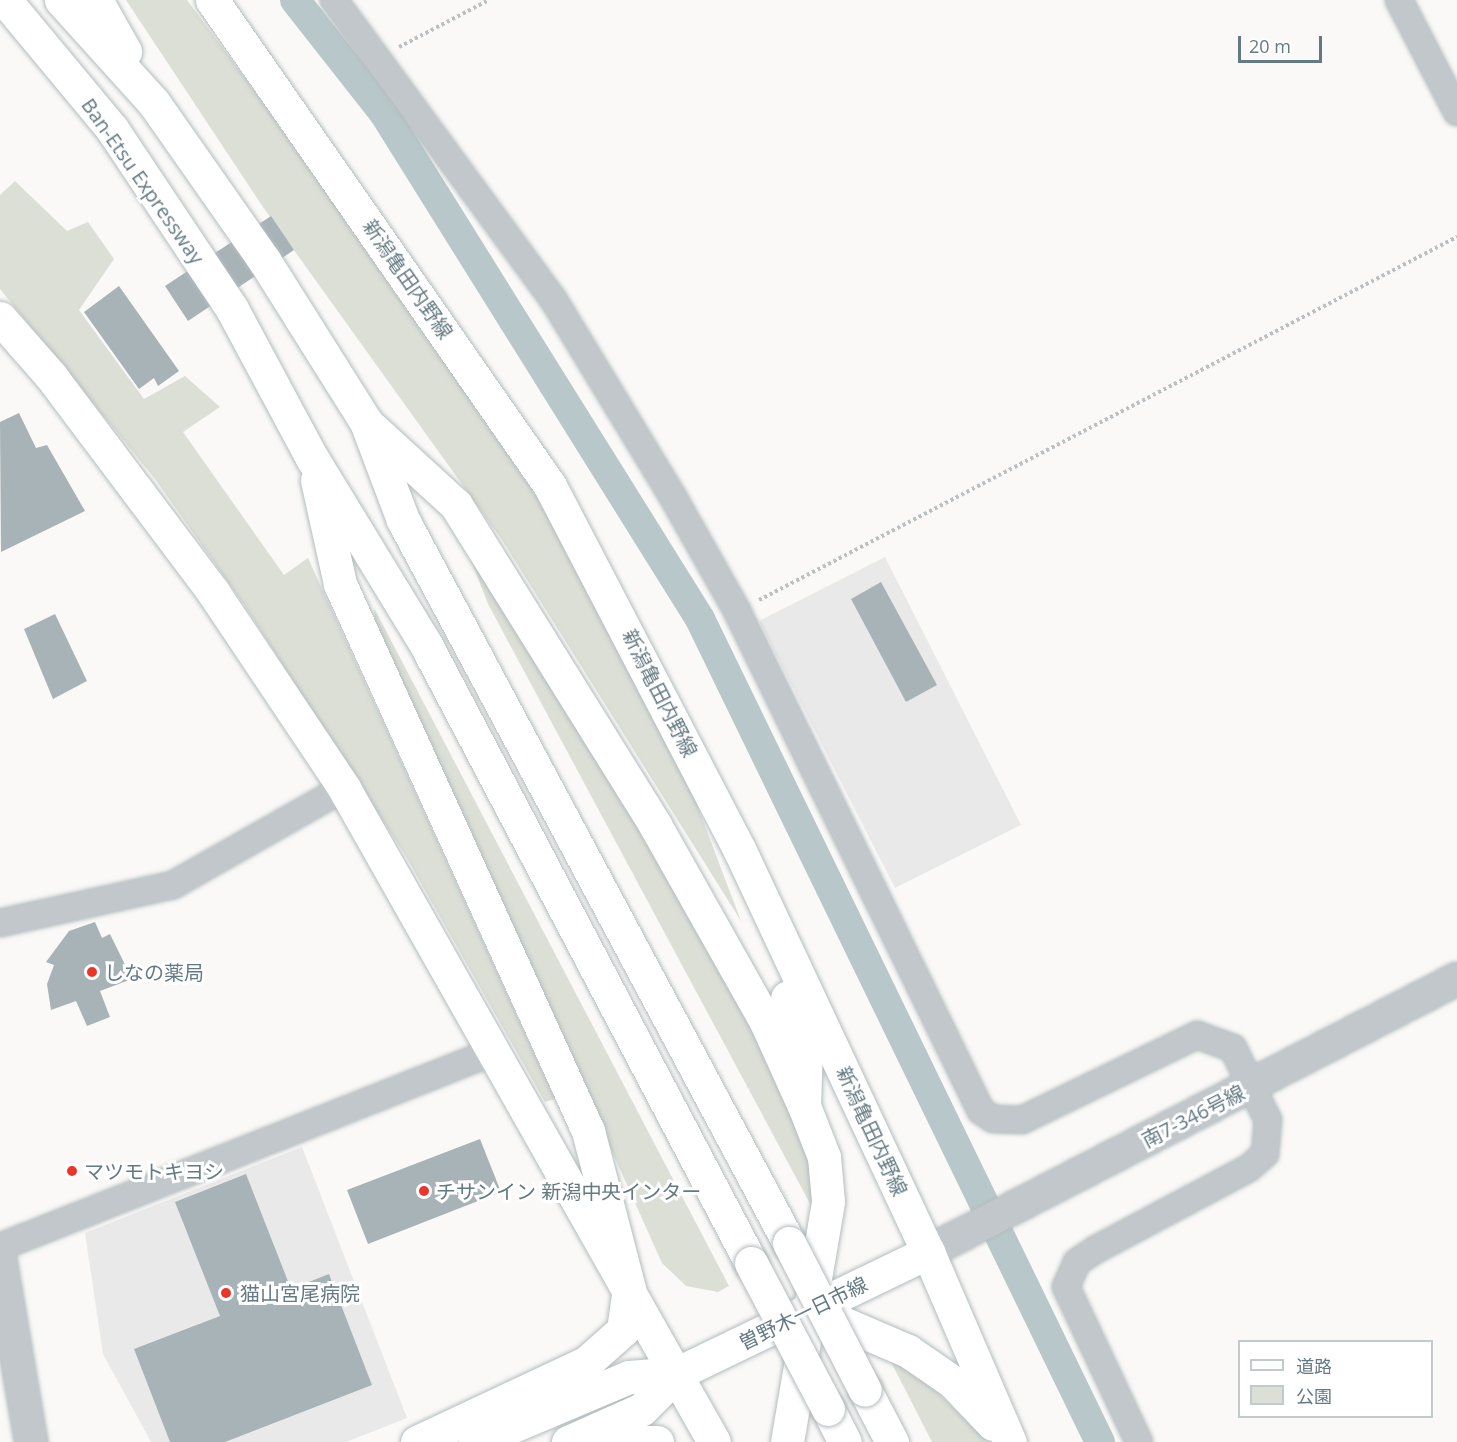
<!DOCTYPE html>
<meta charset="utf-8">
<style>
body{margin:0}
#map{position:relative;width:1457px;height:1442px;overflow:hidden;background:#faf9f7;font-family:"Open Sans","Noto Sans JP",sans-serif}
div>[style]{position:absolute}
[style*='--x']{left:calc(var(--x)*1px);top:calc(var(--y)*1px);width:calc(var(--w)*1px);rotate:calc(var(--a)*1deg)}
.built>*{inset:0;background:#e8e9e8}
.green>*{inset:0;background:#dbdfd6}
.canal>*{height:30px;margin:-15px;padding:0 15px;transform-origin:15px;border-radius:15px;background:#b8c8ca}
.building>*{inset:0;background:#a7b3b7}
.path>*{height:4px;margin-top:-2px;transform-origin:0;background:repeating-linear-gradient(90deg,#bbc0c2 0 3px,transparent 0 6px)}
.roads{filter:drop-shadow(0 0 2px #b3bcbf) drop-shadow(0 0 2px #b3bcbf)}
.minor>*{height:26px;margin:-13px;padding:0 13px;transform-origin:13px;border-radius:13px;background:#c1c7ca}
.tertiary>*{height:32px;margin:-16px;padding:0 16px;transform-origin:16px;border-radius:16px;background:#c1c7ca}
.secondary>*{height:33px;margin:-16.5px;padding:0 16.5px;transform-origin:16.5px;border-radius:16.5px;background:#fff}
.primary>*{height:33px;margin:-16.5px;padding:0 16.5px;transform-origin:16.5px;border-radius:16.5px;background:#fff}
.motorway>*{height:33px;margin:-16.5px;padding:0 16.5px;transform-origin:16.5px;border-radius:16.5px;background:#fff}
.bridges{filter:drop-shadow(0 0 2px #b4babd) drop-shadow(0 0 2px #b4babd)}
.motorway-bridge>*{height:33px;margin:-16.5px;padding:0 16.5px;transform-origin:16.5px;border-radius:16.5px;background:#fff}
.dots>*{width:16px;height:16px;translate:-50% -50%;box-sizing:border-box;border:3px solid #fff;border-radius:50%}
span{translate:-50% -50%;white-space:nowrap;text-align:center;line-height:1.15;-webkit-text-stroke:6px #fff;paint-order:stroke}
.street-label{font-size:20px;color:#647a83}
.poi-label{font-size:20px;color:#647a83}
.left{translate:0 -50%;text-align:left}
.legend{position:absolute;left:1238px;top:1340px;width:195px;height:78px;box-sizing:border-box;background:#fff;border:2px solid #c1cacd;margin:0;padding:8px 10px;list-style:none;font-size:18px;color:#647a83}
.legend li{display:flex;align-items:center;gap:12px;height:30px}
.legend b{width:30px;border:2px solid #c1cacd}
.scale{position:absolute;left:1238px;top:36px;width:84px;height:27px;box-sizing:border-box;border:3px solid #647a83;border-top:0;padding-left:8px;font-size:18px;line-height:21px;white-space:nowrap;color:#647a83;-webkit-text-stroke:4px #fff;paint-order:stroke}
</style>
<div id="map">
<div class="built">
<i style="clip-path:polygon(885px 557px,1021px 825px,895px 888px,759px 621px)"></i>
<i style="clip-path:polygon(302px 1147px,407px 1418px,346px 1442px,151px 1442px,103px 1354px,85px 1233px)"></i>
</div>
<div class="green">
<i style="clip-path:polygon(126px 0,187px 0,483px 399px,583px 569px,694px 797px,741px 921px,502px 540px,263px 207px)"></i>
<i style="clip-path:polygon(15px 181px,67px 231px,88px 222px,114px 259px,79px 310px,144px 399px,185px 376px,220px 407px,183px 432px,284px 575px,308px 558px,555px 1099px,545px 1102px,405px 855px,245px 606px,155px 479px,0 289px,0 195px)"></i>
<i style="clip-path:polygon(467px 550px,685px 894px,801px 1120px,821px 1224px,488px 604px)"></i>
<i style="clip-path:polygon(374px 608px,729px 1286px,718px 1292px,686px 1286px,662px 1263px,375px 623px)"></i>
<i style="clip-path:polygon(890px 1360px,921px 1376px,988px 1442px,932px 1442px)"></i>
</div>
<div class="canal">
<i style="--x:295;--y:0;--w:144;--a:51.8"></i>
<i style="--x:384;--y:113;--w:597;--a:58.01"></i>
<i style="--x:700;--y:619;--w:915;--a:64.08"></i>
</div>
<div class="building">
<i style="clip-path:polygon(271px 216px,294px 250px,188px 321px,165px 286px)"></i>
<i style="clip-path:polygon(119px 286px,179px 371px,158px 386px,154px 378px,139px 389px,84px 312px)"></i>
<i style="clip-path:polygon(19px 413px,36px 448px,47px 445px,85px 511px,1px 552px,0 422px)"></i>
<i style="clip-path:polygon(881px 582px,937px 685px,906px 702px,851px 599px)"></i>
<i style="clip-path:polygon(55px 614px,87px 681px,53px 699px,24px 629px)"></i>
<i style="clip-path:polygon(95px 922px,102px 938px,110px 934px,132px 979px,100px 991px,110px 1017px,87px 1026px,76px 1001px,51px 1010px,47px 984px,54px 965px,46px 962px,69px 931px)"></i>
<i style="clip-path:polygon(480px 1139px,501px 1192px,368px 1244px,347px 1190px)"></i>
<i style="clip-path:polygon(246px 1174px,291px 1289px,329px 1274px,372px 1385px,225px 1442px,170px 1442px,134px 1349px,220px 1316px,175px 1202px)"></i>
</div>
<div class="path">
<i style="--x:399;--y:47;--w:102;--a:-27.6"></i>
<i style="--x:759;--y:600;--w:787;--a:-27.48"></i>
</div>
<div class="roads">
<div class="minor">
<i style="--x:334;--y:0;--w:371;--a:53.8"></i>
<i style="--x:553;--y:299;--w:234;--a:58.8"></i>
<i style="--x:674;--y:499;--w:129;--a:60.6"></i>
<i style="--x:737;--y:611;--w:556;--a:63.99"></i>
<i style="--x:981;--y:1111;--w:14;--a:34"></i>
<i style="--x:993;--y:1119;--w:29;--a:2"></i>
<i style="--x:1022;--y:1120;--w:195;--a:-25.9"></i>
<i style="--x:1197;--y:1035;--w:38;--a:20"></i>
<i style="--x:1233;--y:1048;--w:80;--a:64.1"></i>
<i style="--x:1268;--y:1120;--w:34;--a:95"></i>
<i style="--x:1265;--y:1154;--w:21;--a:139"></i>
<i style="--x:1249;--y:1168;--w:174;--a:152"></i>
<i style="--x:1095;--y:1250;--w:22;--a:146"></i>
<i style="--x:1077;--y:1262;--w:27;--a:114"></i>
<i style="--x:1066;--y:1287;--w:171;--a:64.8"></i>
<i style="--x:1399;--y:0;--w:126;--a:62.6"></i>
<i style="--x:0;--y:923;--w:177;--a:-12.4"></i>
<i style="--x:173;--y:885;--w:197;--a:-29.6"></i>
<i style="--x:0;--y:1247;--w:532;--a:-21.6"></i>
</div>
<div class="tertiary">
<i style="--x:928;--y:1252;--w:595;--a:-27.3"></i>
<i style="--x:0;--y:1258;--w:187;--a:80.4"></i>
</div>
<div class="secondary">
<i style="--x:475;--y:1442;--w:167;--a:-22.9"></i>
<i style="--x:629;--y:1377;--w:49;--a:-4.7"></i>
<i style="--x:568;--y:1442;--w:81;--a:-24"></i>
<i style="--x:642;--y:1409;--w:51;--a:-45"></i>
<i style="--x:678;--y:1373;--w:278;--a:-25.8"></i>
</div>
<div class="primary">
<i style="--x:212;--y:0;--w:592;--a:55.18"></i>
<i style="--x:550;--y:486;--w:411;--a:62.5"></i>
<i style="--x:740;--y:851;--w:443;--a:64.9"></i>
<i style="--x:928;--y:1252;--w:207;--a:66.7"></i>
<i style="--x:0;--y:318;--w:77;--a:48.7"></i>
<i style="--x:51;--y:376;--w:270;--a:53.1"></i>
<i style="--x:213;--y:592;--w:236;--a:56.2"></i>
<i style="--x:344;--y:788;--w:751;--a:60.5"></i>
<i style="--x:810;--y:1309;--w:107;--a:23.2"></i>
<i style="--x:908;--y:1351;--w:55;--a:34.6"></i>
<i style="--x:953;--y:1382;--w:58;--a:46.4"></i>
<i style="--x:417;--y:1442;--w:187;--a:-25.1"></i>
<i style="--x:586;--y:1363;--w:50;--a:-41.7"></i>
<i style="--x:623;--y:1330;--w:42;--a:-81.9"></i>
<i style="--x:610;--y:1442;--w:47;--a:0"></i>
<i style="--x:787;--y:1442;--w:244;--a:-80.3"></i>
<i style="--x:828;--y:1201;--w:44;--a:-95.2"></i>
<i style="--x:824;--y:1157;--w:55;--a:-111.4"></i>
<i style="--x:804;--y:1106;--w:59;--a:-88.1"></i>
<i style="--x:806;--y:1047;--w:53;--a:-110.8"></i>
</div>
<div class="motorway">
<i style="--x:5;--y:0;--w:168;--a:50.3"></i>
<i style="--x:112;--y:129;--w:216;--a:56.3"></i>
<i style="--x:232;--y:309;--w:169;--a:61.8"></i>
<i style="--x:312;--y:458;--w:217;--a:58.6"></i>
<i style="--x:425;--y:643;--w:700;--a:62.26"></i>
<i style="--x:61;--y:0;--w:139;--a:47.9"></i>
<i style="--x:154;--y:103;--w:192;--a:55"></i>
<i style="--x:264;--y:260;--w:191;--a:57.8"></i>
<i style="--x:366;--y:422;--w:105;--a:69.3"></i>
<i style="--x:403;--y:520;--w:820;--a:61.9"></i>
<i style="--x:96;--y:0;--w:59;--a:60.4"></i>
<i style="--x:372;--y:428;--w:114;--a:42.5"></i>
<i style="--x:456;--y:505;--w:377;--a:58.1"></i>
<i style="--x:655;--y:825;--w:226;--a:60.6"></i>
<i style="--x:766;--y:1022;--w:92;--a:65.7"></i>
<i style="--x:317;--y:480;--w:107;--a:77.5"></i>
<i style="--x:340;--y:584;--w:601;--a:65.61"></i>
<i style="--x:588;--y:1131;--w:162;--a:75.4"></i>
<i style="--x:865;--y:1390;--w:59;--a:62.6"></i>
<i style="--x:828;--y:1409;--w:37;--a:63"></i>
</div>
</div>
<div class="bridges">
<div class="motorway-bridge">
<i style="--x:789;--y:1243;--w:165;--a:62.7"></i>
<i style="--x:751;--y:1263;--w:165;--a:62.2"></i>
</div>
</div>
<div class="dots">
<i style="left:92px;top:972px;background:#e83629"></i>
<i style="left:72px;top:1171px;background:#e83629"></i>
<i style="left:424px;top:1191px;background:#e83629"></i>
<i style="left:226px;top:1293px;background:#e83629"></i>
</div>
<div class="street-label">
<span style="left:143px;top:181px;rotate:55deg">Ban-Etsu Expressway</span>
<span style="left:408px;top:279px;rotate:55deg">新潟亀田内野線</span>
<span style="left:660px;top:693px;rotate:63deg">新潟亀田内野線</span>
<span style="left:1193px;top:1116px;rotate:-27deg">南7-346号線</span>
<span style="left:872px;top:1131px;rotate:65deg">新潟亀田内野線</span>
<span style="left:803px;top:1313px;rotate:-26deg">曽野木一日市線</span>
</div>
<div class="poi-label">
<span class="left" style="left:104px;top:972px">しなの薬局</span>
<span class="left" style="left:84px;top:1171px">マツモトキヨシ</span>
<span class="left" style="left:436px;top:1191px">チサンイン 新潟中央インター</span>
<span class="left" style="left:240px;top:1293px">猫山宮尾病院</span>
</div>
<ul class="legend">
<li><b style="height:8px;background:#fff"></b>道路</li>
<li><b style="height:16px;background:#dbdfd6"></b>公園</li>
</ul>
<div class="scale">20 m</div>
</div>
